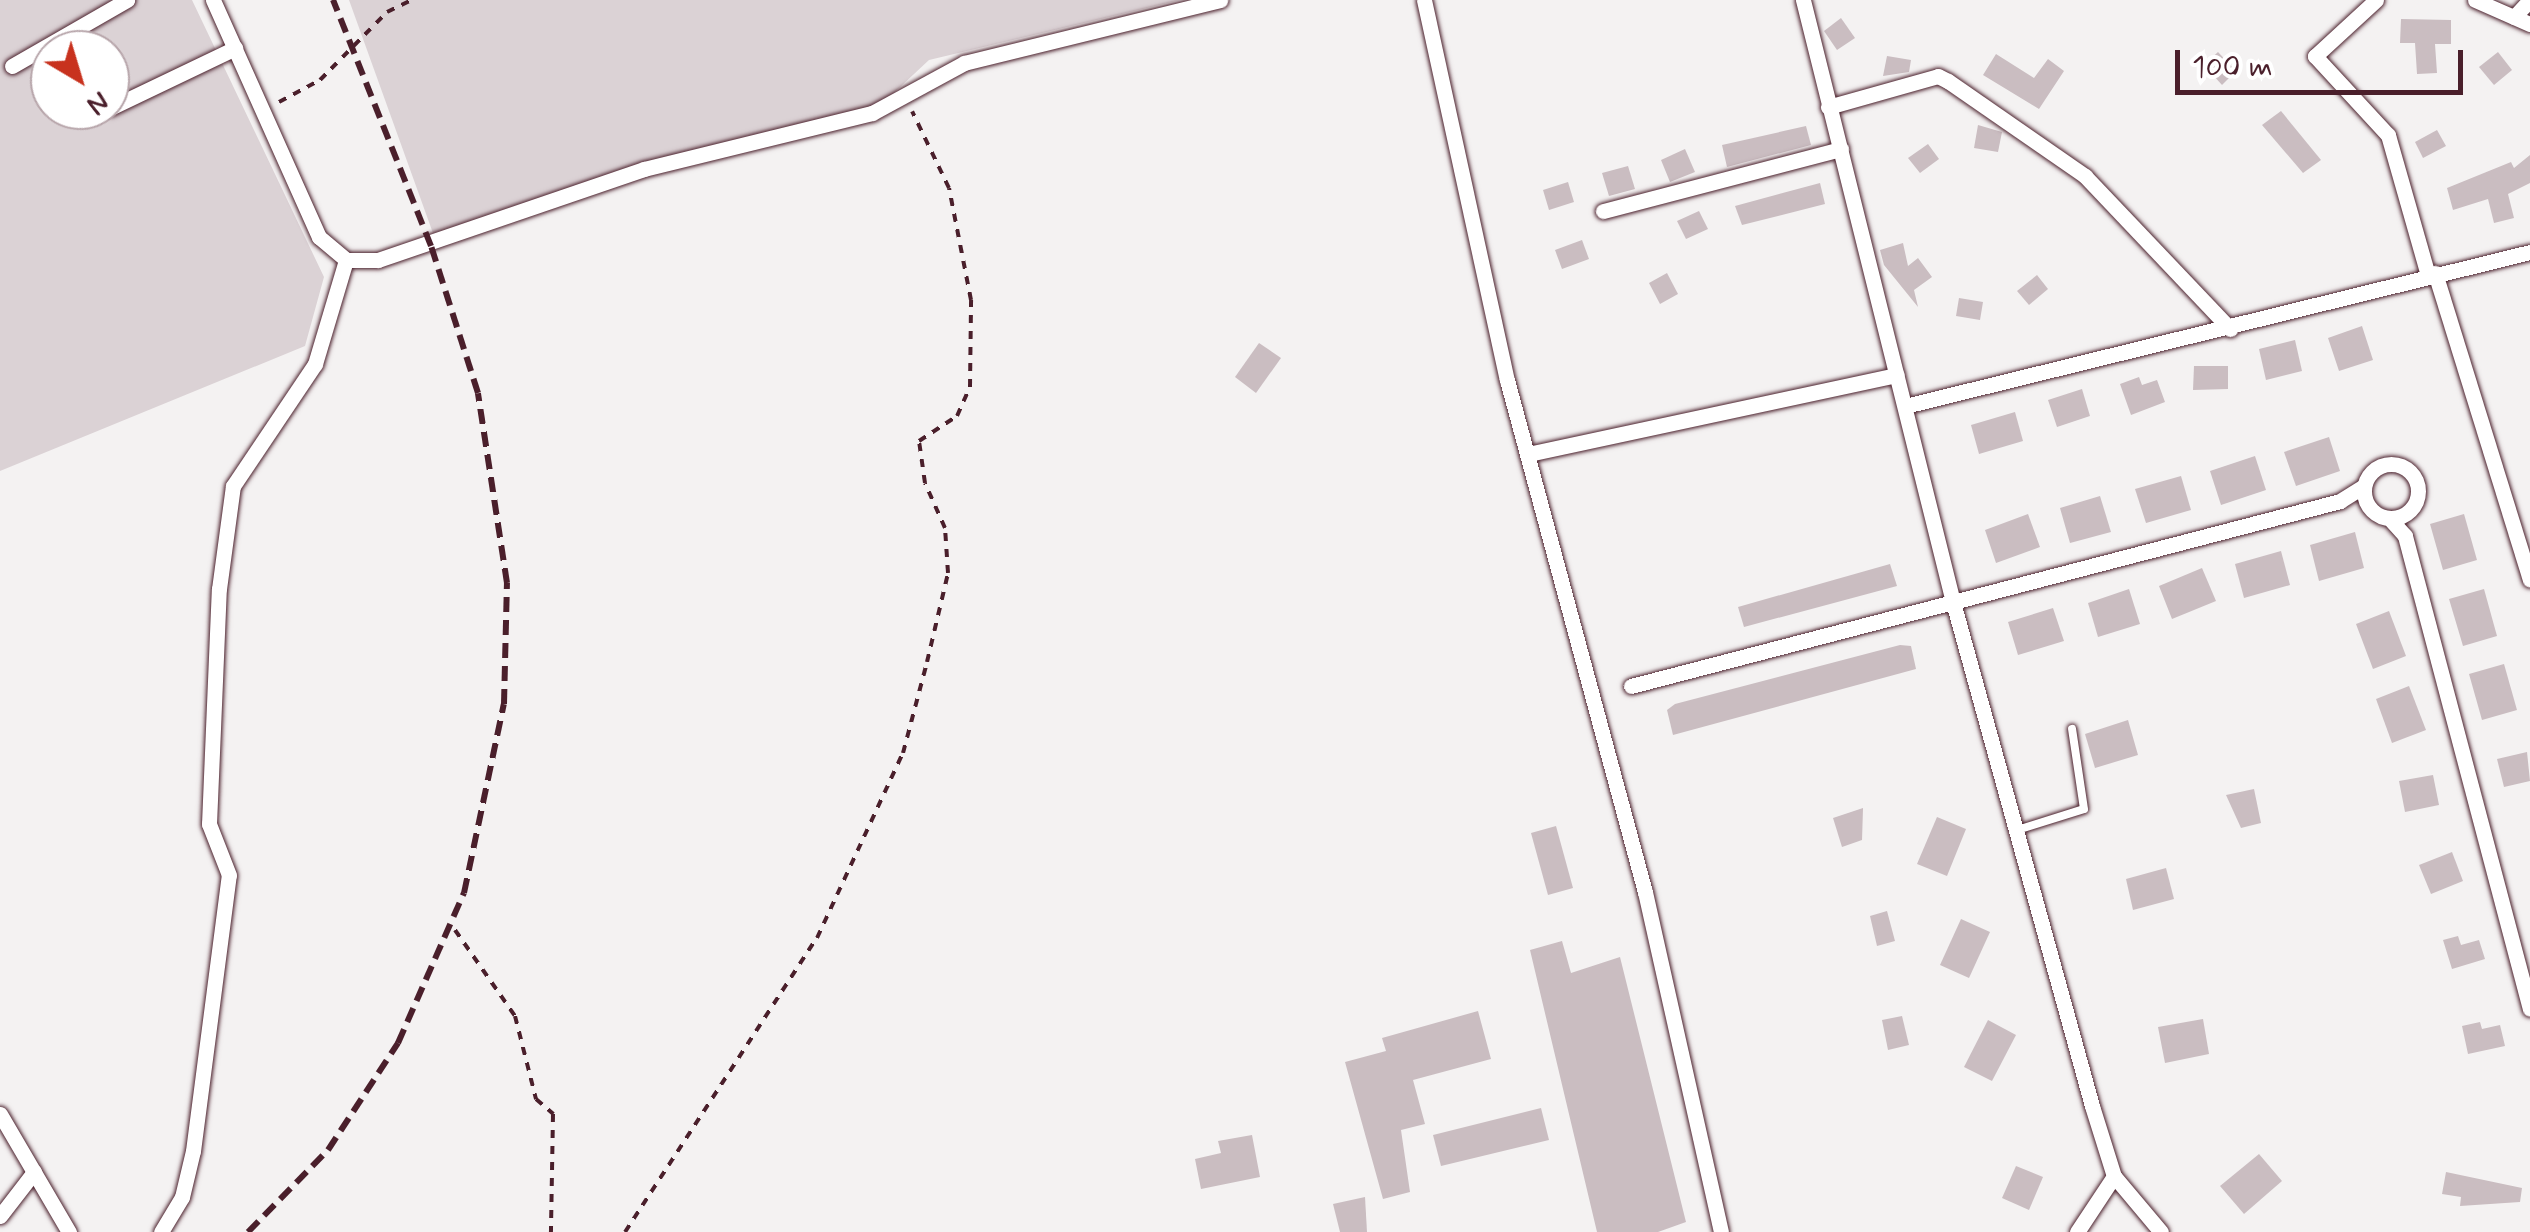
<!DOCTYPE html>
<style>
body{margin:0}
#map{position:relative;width:2530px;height:1232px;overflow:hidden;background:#f4f2f2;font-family:Mynerve,sans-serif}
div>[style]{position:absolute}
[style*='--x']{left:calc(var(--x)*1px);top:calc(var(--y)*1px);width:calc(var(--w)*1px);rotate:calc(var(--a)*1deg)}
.green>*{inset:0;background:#dbd2d5}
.building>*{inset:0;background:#cabdc1}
.path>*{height:4px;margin-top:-2px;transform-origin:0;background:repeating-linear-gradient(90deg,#4a1f2b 0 8px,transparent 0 16px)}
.roads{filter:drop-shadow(0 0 2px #4a1f2b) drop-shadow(0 0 2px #4a1f2b)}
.lane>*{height:8px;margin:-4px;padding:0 4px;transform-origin:4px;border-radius:4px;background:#fff}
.street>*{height:15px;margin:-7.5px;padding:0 7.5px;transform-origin:7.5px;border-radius:7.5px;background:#fff}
.street>.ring{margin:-7.5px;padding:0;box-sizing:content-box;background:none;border:15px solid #fff;border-radius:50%}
.rail>*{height:6px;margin-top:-3px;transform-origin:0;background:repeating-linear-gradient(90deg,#4a1f2b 0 15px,transparent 0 23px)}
span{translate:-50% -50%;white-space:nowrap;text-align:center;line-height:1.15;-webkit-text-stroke:8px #fff;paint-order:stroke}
.north{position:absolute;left:30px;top:30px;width:100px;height:100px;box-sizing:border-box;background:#fff;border:2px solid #b7a5aa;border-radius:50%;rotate:142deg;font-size:28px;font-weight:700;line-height:40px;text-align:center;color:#4a1f2b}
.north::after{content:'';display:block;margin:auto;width:35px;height:45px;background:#c8321e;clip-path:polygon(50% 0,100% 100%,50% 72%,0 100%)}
.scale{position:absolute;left:2175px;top:50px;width:288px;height:45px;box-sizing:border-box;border:5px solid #4a1f2b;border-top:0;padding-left:12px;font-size:30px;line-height:35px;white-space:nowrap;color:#4a1f2b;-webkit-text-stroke:8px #fff;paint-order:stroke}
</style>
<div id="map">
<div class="green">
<i style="clip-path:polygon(evenodd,0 0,192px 0,324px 277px,305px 346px,0 471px,0 0,50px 50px,110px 50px,110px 110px,50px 110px,50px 50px)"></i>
<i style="clip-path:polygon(349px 0,1180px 0,929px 60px,884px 102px,434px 236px)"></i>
</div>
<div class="building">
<i style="clip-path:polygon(1841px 18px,1855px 38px,1837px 50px,1824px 31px)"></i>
<i style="clip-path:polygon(2401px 19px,2451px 20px,2451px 44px,2435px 44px,2437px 73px,2417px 74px,2415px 43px,2400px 43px)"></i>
<i style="clip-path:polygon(2218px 52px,2236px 71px,2222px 85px,2204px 65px)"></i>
<i style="clip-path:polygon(2498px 52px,2512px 70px,2494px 85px,2479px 67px)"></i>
<i style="clip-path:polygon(1996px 54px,2034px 78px,2048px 59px,2064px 71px,2039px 109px,1983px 75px)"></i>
<i style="clip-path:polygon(1887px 56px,1911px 60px,1909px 72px,1883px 76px)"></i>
<i style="clip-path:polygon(2281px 111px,2321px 160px,2303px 173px,2262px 125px)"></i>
<i style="clip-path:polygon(1978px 125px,2002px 132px,1998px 152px,1974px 148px)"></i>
<i style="clip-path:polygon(1806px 126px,1811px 145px,1727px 167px,1722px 145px)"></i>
<i style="clip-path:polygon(2437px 130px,2446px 146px,2423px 158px,2415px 142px)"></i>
<i style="clip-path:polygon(1928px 144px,1939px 159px,1920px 173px,1908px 158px)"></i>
<i style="clip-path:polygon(1685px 149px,1695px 172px,1670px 182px,1661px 160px)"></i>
<i style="clip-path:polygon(2530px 155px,2530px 183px,2508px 194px,2514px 218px,2494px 223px,2488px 199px,2453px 210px,2447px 188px,2511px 162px,2514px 168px)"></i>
<i style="clip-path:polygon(1628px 166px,1635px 189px,1609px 196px,1602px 173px)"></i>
<i style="clip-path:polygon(1568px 182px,1574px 202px,1549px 210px,1543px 190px)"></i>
<i style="clip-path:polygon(1820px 183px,1825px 204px,1742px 225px,1735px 206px)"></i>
<i style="clip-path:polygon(1699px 211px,1708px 229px,1686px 239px,1677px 221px)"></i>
<i style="clip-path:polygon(1582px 240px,1589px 259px,1562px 269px,1555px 250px)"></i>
<i style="clip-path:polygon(1903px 243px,1908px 266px,1918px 258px,1932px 277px,1914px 290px,1918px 307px,1884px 265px,1880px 250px)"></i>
<i style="clip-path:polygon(1667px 273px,1678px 294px,1660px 304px,1649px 283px)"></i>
<i style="clip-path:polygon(2037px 275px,2048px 289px,2029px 305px,2017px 291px)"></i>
<i style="clip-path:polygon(1959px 298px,1983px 302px,1980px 320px,1956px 316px)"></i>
<i style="clip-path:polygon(2362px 326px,2373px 360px,2339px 371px,2328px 338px)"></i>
<i style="clip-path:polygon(2295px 340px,2302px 371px,2266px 380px,2259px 349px)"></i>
<i style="clip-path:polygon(1259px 343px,1281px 358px,1256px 393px,1235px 377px)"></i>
<i style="clip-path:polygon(2194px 366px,2228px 366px,2228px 389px,2193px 390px)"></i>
<i style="clip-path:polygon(2139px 377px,2142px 385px,2157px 380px,2165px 402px,2131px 415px,2120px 384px)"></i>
<i style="clip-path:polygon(2082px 389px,2090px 416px,2057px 427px,2048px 400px)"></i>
<i style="clip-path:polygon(2015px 412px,2023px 441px,1979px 454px,1971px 425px)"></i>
<i style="clip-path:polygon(2329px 437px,2340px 471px,2296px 486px,2284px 452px)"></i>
<i style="clip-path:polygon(2255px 456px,2266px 490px,2221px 505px,2210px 471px)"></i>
<i style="clip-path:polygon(2181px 476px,2191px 510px,2146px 523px,2135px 489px)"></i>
<i style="clip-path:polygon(2100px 496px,2111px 532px,2070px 543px,2060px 508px)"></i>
<i style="clip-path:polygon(2028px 514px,2040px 547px,1996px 563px,1985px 530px)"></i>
<i style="clip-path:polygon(2464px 514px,2477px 560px,2443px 570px,2430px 524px)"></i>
<i style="clip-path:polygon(2355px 532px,2364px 568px,2319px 581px,2310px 545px)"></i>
<i style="clip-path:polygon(2281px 551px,2290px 585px,2244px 598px,2235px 564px)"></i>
<i style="clip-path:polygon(1890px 564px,1897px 586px,1744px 627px,1738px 607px)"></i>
<i style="clip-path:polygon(2202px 568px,2216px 601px,2172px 619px,2159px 586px)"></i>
<i style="clip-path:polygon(2129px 589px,2140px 624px,2098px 637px,2088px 603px)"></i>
<i style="clip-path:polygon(2484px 589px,2497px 636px,2463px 646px,2449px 599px)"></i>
<i style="clip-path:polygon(2053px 608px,2064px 641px,2018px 655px,2008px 622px)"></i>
<i style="clip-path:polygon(2389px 611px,2406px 656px,2373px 669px,2356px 624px)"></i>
<i style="clip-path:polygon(1900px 645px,1911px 646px,1916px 669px,1673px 735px,1667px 710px,1675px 704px)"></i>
<i style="clip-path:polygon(2504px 664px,2517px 710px,2482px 720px,2469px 674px)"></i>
<i style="clip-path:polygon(2409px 686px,2426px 730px,2392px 743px,2376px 699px)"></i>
<i style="clip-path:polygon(2128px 720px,2138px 755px,2095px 768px,2085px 734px)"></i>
<i style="clip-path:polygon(2527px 752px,2530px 781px,2504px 787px,2497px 759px)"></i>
<i style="clip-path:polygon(2433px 775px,2439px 805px,2405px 812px,2399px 781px)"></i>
<i style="clip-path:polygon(2254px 789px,2261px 823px,2241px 828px,2226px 795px)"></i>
<i style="clip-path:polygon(1863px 808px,1862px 840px,1842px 847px,1833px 818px)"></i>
<i style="clip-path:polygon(1937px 817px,1966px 829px,1947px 876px,1917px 864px)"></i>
<i style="clip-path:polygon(1556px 826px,1573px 888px,1548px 895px,1531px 833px)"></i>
<i style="clip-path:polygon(2452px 852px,2463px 881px,2431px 894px,2419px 865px)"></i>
<i style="clip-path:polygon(2166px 868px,2174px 899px,2133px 910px,2126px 879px)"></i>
<i style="clip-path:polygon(1887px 911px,1895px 941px,1877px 946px,1870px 916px)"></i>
<i style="clip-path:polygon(1961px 919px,1990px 932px,1969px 978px,1940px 965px)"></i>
<i style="clip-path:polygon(2458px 936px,2461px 945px,2479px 940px,2485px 959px,2452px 969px,2443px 940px)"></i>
<i style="clip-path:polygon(1562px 941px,1571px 973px,1620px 957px,1686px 1222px,1658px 1232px,1597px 1232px,1530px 950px)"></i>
<i style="clip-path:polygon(1478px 1011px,1491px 1059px,1413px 1080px,1425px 1124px,1401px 1130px,1410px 1192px,1383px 1199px,1345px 1062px,1386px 1051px,1382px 1038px)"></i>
<i style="clip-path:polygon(1902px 1016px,1909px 1045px,1888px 1050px,1882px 1020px)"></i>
<i style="clip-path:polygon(2203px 1019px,2209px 1054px,2165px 1063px,2158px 1027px)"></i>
<i style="clip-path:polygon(1988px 1020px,2016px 1035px,1992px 1081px,1964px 1067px)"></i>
<i style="clip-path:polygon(2480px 1022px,2482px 1029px,2500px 1025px,2505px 1046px,2468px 1054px,2462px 1026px)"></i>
<i style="clip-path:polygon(1541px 1108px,1549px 1140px,1441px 1166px,1433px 1135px)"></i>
<i style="clip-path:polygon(1252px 1135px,1260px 1177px,1201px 1189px,1195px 1159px,1221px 1153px,1218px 1141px)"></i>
<i style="clip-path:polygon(2259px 1154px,2282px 1181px,2244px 1214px,2220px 1186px)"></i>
<i style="clip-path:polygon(2016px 1166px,2043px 1177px,2029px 1210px,2002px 1198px)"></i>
<i style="clip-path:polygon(2446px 1172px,2522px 1188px,2520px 1202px,2460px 1206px,2461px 1197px,2442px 1194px)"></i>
<i style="clip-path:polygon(1365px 1197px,1367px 1232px,1340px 1232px,1333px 1204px)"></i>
</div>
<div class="path">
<i style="--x:279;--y:102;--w:47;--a:-28.2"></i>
<i style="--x:320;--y:80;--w:95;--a:-45.4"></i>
<i style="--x:387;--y:12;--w:28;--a:-26"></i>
<i style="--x:455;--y:930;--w:105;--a:55.1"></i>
<i style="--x:515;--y:1016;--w:86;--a:75.8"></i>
<i style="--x:536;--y:1099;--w:23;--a:41"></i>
<i style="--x:553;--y:1114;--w:118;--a:91"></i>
<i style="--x:625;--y:1232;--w:351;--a:-56.9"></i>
<i style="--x:817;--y:938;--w:204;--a:-65.1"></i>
<i style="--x:903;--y:753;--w:94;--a:-75.2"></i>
<i style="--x:927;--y:662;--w:91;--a:-76.7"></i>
<i style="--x:948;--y:573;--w:45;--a:-93.8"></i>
<i style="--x:945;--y:528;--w:49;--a:-114"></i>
<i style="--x:925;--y:483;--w:42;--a:-98.1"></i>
<i style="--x:919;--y:441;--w:45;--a:-33.3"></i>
<i style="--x:957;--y:416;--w:32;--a:-66"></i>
<i style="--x:970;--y:387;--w:87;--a:-89.3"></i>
<i style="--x:971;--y:300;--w:114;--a:-101.1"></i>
<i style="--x:949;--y:188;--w:85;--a:-115.7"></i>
</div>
<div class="roads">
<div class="lane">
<i style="--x:2014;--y:831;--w:73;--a:-17.4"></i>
<i style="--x:2084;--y:809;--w:81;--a:-98.5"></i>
</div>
<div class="street">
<i style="--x:213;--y:0;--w:260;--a:65.9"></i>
<i style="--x:319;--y:237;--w:35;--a:40"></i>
<i style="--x:346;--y:260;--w:32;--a:0"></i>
<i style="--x:378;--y:260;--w:281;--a:-18.9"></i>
<i style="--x:644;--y:169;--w:235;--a:-13.8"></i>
<i style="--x:872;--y:113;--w:105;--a:-28.5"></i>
<i style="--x:964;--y:63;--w:264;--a:-13.8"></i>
<i style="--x:1424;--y:0;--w:389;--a:77.7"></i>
<i style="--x:1507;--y:380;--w:530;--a:74.92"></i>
<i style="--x:1645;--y:892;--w:348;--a:77.4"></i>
<i style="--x:1803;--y:0;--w:620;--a:76.01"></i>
<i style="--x:1953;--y:602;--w:523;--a:74.58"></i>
<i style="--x:2092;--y:1106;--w:73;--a:72.6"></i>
<i style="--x:2114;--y:1176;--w:73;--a:50"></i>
<i style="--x:2376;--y:0;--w:83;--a:137.4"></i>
<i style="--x:2315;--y:56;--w:108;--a:47.3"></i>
<i style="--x:2388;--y:135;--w:146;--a:74.1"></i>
<i style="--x:2475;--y:0;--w:60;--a:23.6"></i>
<i style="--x:2514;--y:17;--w:23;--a:-47"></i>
<i style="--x:12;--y:66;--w:133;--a:-29.9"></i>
<i style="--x:1828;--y:107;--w:114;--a:-15.7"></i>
<i style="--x:1938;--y:76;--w:11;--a:27"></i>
<i style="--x:1948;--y:81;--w:167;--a:34.7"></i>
<i style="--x:2085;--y:176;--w:211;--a:46.5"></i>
<i style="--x:110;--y:108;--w:139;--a:-25.6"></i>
<i style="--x:1603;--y:211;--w:246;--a:-14.6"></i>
<i style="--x:2435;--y:273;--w:321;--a:72.8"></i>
<i style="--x:1905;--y:406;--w:644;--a:-13.84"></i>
<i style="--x:1528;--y:454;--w:377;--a:-12.1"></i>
<i class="ring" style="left:2364px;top:464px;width:39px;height:39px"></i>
<i style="--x:2389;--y:518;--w:24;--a:48"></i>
<i style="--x:2405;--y:536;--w:489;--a:75.2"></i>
<i style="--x:1631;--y:686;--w:733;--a:-14.62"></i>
<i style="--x:2340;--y:501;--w:28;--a:-32"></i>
<i style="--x:0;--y:1114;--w:137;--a:59.7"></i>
<i style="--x:0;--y:1216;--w:56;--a:-52.3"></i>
<i style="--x:161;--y:1232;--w:41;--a:-59"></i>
<i style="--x:182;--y:1197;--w:47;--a:-76.6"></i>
<i style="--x:193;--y:1151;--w:278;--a:-82.6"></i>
<i style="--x:229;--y:875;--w:55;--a:-111.4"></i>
<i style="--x:209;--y:824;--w:235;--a:-87.6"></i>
<i style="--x:219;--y:589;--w:104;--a:-82.3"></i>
<i style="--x:233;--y:486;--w:147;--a:-56.1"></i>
<i style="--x:315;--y:364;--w:109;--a:-73.4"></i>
<i style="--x:2077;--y:1232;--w:67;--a:-56.5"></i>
</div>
</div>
<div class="rail">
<i style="--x:248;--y:1232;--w:115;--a:-45.7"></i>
<i style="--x:328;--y:1150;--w:128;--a:-56.8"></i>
<i style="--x:398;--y:1043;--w:164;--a:-66.3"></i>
<i style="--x:464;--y:893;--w:193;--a:-78.1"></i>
<i style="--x:504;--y:704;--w:121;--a:-88.6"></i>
<i style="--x:507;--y:583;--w:192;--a:-98.7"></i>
<i style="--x:478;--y:393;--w:154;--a:-107.7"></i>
<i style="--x:431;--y:246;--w:265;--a:-111.7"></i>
</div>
<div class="north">N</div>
<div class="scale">100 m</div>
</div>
